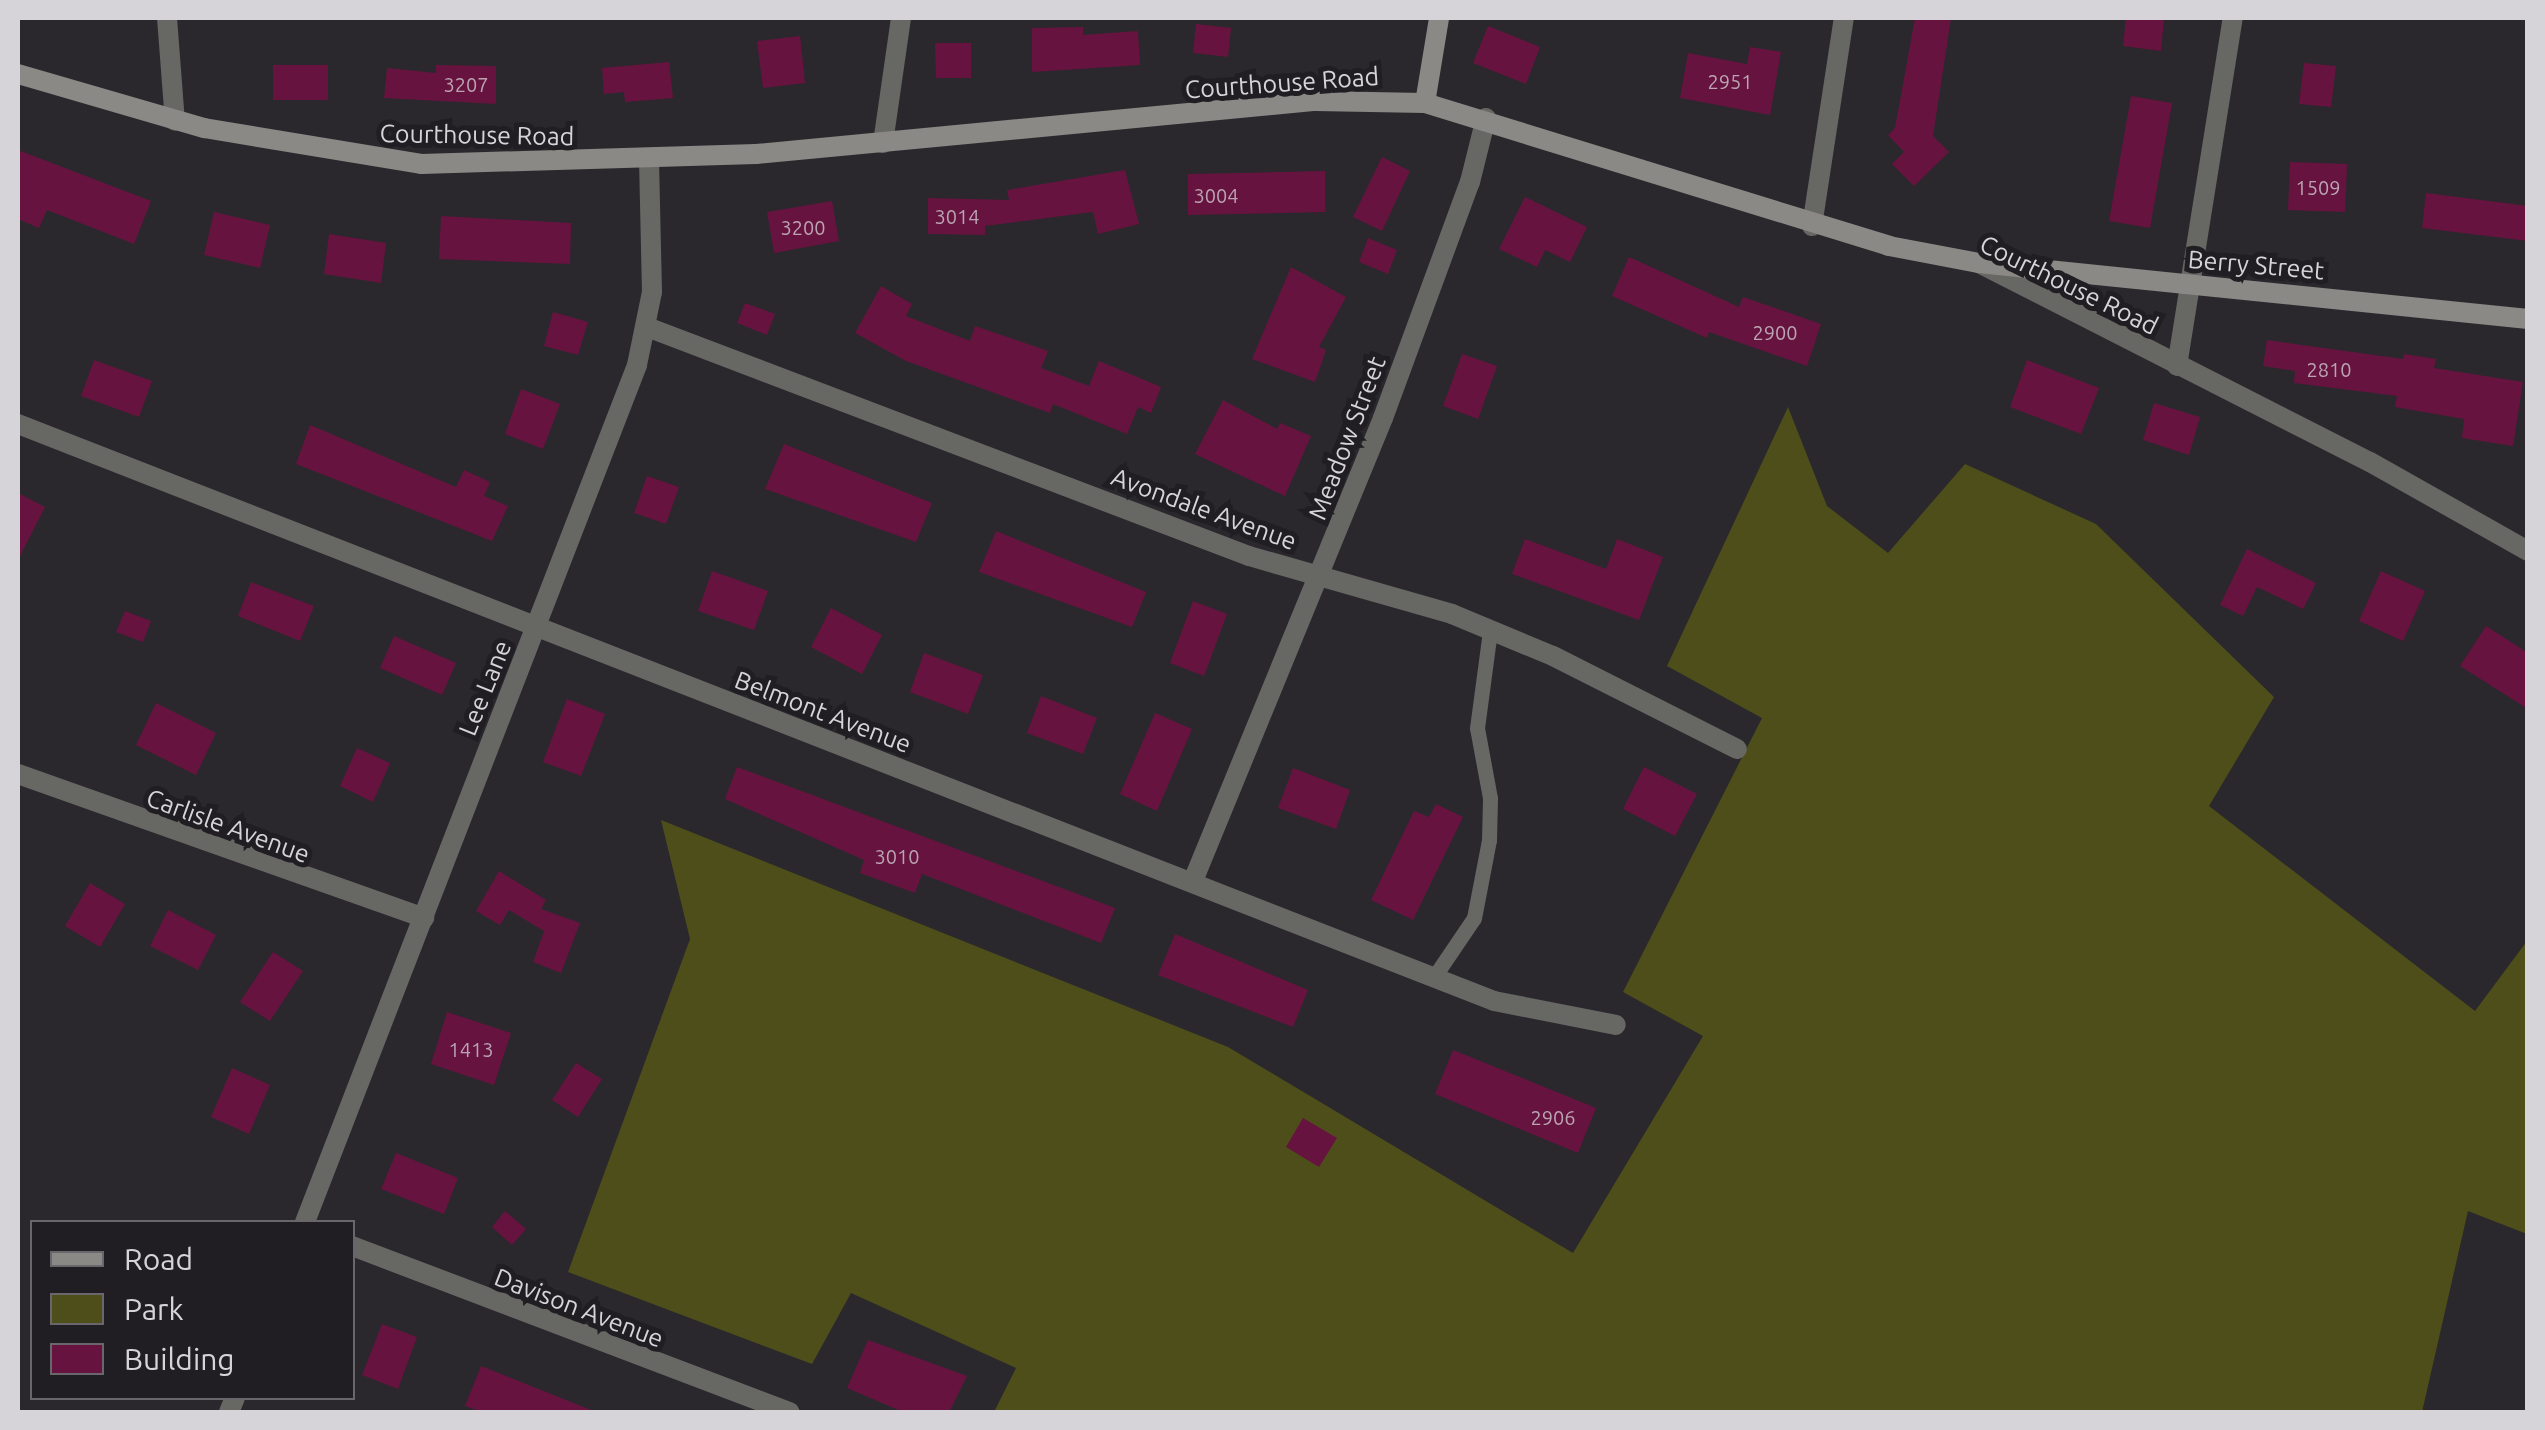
<!DOCTYPE html>
<style>
body{margin:0}
#map{position:relative;width:2545px;height:1430px;overflow:hidden;background:#2a282d;font-family:Ubuntu,sans-serif}
div>[style]{position:absolute}
[style*='--x']{left:calc(var(--x)*1px);top:calc(var(--y)*1px);width:calc(var(--w)*1px);rotate:calc(var(--a)*1deg)}
.green>*{inset:0;background:#4d4e19}
.building>*{inset:0;background:#67133f}
.lane>*{height:15px;margin:-7.5px;padding:0 7.5px;transform-origin:7.5px;border-radius:7.5px;background:#676764}
.street>*{height:20px;margin:-10px;padding:0 10px;transform-origin:10px;border-radius:10px;background:#676764}
.secondary>*{height:20px;margin:-10px;padding:0 10px;transform-origin:10px;border-radius:10px;background:#8b8985}
span{translate:-50% -50%;white-space:nowrap;text-align:center;line-height:1.15;-webkit-text-stroke:10px #201e23;paint-order:stroke}
.number-label{font-size:20px;color:#baa4b2}
.number-label span{-webkit-text-stroke-width:0}
.street-label{font-size:25px;color:#d6d4d8}
.frame{position:absolute;inset:0;border:20px solid #d6d4d8;pointer-events:none}
.legend{position:absolute;left:30px;top:1220px;width:325px;height:180px;box-sizing:border-box;background:#201e23;border:2px solid #69676b;margin:0;padding:12px 18px;list-style:none;font-size:30px;color:#d6d4d8}
.legend li{display:flex;align-items:center;gap:20px;height:50px}
.legend b{width:50px;border:2px solid #69676b}
</style>
<div id="map">
<div class="green">
<i style="clip-path:polygon(1788px 407px,1827px 506px,1888px 553px,1965px 464px,2096px 524px,2274px 697px,2209px 806px,2475px 1011px,2527px 941px,2527px 1234px,2468px 1211px,2422px 1412px,994px 1412px,1016px 1368px,851px 1293px,812px 1364px,568px 1272px,690px 939px,661px 820px,1228px 1047px,1573px 1253px,1703px 1036px,1623px 992px,1762px 718px,1667px 666px)"></i>
</div>
<div class="building">
<i style="clip-path:polygon(1915px 18px,1951px 18px,1933px 136px,1949px 152px,1914px 186px,1892px 164px,1904px 152px,1888px 135px,1895px 128px)"></i>
<i style="clip-path:polygon(2126px 18px,2164px 18px,2161px 51px,2123px 46px)"></i>
<i style="clip-path:polygon(1196px 24px,1231px 28px,1228px 57px,1193px 53px)"></i>
<i style="clip-path:polygon(1488px 26px,1540px 47px,1526px 84px,1473px 63px)"></i>
<i style="clip-path:polygon(1083px 27px,1083px 35px,1138px 31px,1140px 65px,1032px 72px,1032px 28px)"></i>
<i style="clip-path:polygon(800px 36px,805px 83px,763px 88px,757px 41px)"></i>
<i style="clip-path:polygon(935px 43px,971px 43px,971px 78px,936px 78px)"></i>
<i style="clip-path:polygon(1750px 47px,1781px 52px,1770px 115px,1680px 98px,1688px 53px,1747px 64px)"></i>
<i style="clip-path:polygon(669px 62px,673px 98px,625px 102px,624px 92px,604px 94px,602px 68px)"></i>
<i style="clip-path:polygon(2304px 63px,2336px 66px,2331px 107px,2299px 104px)"></i>
<i style="clip-path:polygon(273px 65px,328px 65px,328px 100px,273px 100px)"></i>
<i style="clip-path:polygon(436px 65px,496px 66px,496px 104px,384px 98px,387px 68px,436px 73px)"></i>
<i style="clip-path:polygon(2131px 96px,2172px 103px,2150px 228px,2109px 221px)"></i>
<i style="clip-path:polygon(18px 150px,151px 201px,134px 244px,47px 210px,39px 228px,18px 219px)"></i>
<i style="clip-path:polygon(1382px 157px,1410px 171px,1382px 231px,1353px 217px)"></i>
<i style="clip-path:polygon(2290px 162px,2347px 164px,2345px 212px,2288px 210px)"></i>
<i style="clip-path:polygon(1125px 170px,1139px 224px,1098px 234px,1093px 212px,985px 226px,985px 235px,928px 234px,928px 198px,1009px 200px,1007px 190px)"></i>
<i style="clip-path:polygon(1325px 171px,1325px 212px,1188px 215px,1188px 174px)"></i>
<i style="clip-path:polygon(2426px 193px,2528px 206px,2528px 241px,2422px 228px)"></i>
<i style="clip-path:polygon(1525px 197px,1587px 227px,1570px 262px,1545px 250px,1537px 267px,1499px 249px)"></i>
<i style="clip-path:polygon(832px 201px,839px 241px,774px 253px,767px 212px)"></i>
<i style="clip-path:polygon(214px 212px,270px 225px,260px 268px,204px 255px)"></i>
<i style="clip-path:polygon(441px 216px,571px 223px,570px 264px,439px 259px)"></i>
<i style="clip-path:polygon(329px 234px,386px 243px,381px 283px,324px 274px)"></i>
<i style="clip-path:polygon(1368px 238px,1397px 250px,1388px 274px,1359px 262px)"></i>
<i style="clip-path:polygon(1629px 257px,1739px 307px,1743px 297px,1821px 324px,1807px 366px,1709px 332px,1707px 338px,1612px 296px)"></i>
<i style="clip-path:polygon(1291px 267px,1346px 297px,1319px 347px,1326px 350px,1315px 382px,1252px 359px)"></i>
<i style="clip-path:polygon(881px 286px,912px 304px,906px 316px,970px 341px,975px 326px,1048px 351px,1041px 368px,1089px 386px,1099px 361px,1161px 387px,1151px 413px,1138px 407px,1127px 434px,1053px 404px,1050px 413px,906px 361px,855px 333px)"></i>
<i style="clip-path:polygon(745px 303px,775px 314px,767px 335px,737px 323px)"></i>
<i style="clip-path:polygon(553px 312px,588px 322px,578px 355px,544px 346px)"></i>
<i style="clip-path:polygon(2267px 340px,2403px 359px,2404px 354px,2436px 359px,2434px 368px,2523px 382px,2513px 446px,2462px 438px,2464px 419px,2395px 407px,2397px 396px,2294px 383px,2295px 371px,2263px 366px)"></i>
<i style="clip-path:polygon(1462px 354px,1497px 366px,1478px 419px,1443px 406px)"></i>
<i style="clip-path:polygon(94px 360px,152px 381px,139px 417px,81px 396px)"></i>
<i style="clip-path:polygon(2027px 360px,2099px 388px,2081px 434px,2010px 407px)"></i>
<i style="clip-path:polygon(521px 389px,560px 404px,543px 449px,505px 434px)"></i>
<i style="clip-path:polygon(1223px 400px,1277px 429px,1280px 423px,1311px 436px,1285px 496px,1195px 454px)"></i>
<i style="clip-path:polygon(2154px 403px,2200px 417px,2189px 455px,2143px 440px)"></i>
<i style="clip-path:polygon(310px 425px,456px 487px,464px 470px,490px 482px,484px 496px,508px 506px,492px 541px,296px 464px)"></i>
<i style="clip-path:polygon(784px 444px,932px 503px,916px 542px,765px 489px)"></i>
<i style="clip-path:polygon(647px 476px,679px 487px,666px 524px,634px 513px)"></i>
<i style="clip-path:polygon(18px 493px,45px 507px,18px 560px)"></i>
<i style="clip-path:polygon(996px 531px,1146px 592px,1132px 627px,979px 572px)"></i>
<i style="clip-path:polygon(1525px 539px,1606px 569px,1617px 539px,1663px 557px,1639px 620px,1512px 574px)"></i>
<i style="clip-path:polygon(2247px 549px,2316px 583px,2303px 609px,2257px 587px,2243px 616px,2220px 605px)"></i>
<i style="clip-path:polygon(712px 571px,768px 591px,754px 630px,698px 611px)"></i>
<i style="clip-path:polygon(2381px 571px,2425px 591px,2403px 641px,2359px 621px)"></i>
<i style="clip-path:polygon(251px 582px,314px 606px,300px 641px,238px 616px)"></i>
<i style="clip-path:polygon(1193px 601px,1227px 614px,1204px 676px,1170px 663px)"></i>
<i style="clip-path:polygon(831px 608px,882px 635px,862px 674px,811px 647px)"></i>
<i style="clip-path:polygon(125px 611px,151px 621px,143px 642px,116px 632px)"></i>
<i style="clip-path:polygon(2486px 626px,2528px 653px,2528px 709px,2460px 666px)"></i>
<i style="clip-path:polygon(394px 636px,456px 663px,442px 695px,380px 668px)"></i>
<i style="clip-path:polygon(924px 653px,983px 675px,968px 714px,910px 692px)"></i>
<i style="clip-path:polygon(1041px 696px,1097px 718px,1083px 754px,1027px 733px)"></i>
<i style="clip-path:polygon(567px 699px,605px 714px,581px 776px,543px 762px)"></i>
<i style="clip-path:polygon(156px 703px,216px 733px,196px 775px,136px 745px)"></i>
<i style="clip-path:polygon(1155px 713px,1192px 729px,1157px 811px,1120px 794px)"></i>
<i style="clip-path:polygon(357px 748px,390px 763px,373px 802px,340px 786px)"></i>
<i style="clip-path:polygon(737px 767px,1115px 908px,1101px 943px,922px 874px,915px 893px,860px 873px,864px 860px,725px 799px)"></i>
<i style="clip-path:polygon(1644px 767px,1697px 794px,1675px 836px,1623px 809px)"></i>
<i style="clip-path:polygon(1293px 768px,1350px 790px,1336px 829px,1278px 808px)"></i>
<i style="clip-path:polygon(1436px 804px,1463px 817px,1413px 920px,1371px 900px,1414px 811px,1429px 817px)"></i>
<i style="clip-path:polygon(499px 871px,546px 900px,541px 909px,580px 923px,561px 973px,533px 962px,544px 931px,509px 910px,500px 925px,476px 911px)"></i>
<i style="clip-path:polygon(90px 883px,125px 904px,100px 947px,65px 926px)"></i>
<i style="clip-path:polygon(168px 910px,216px 935px,198px 970px,150px 946px)"></i>
<i style="clip-path:polygon(1175px 934px,1308px 990px,1293px 1027px,1158px 975px)"></i>
<i style="clip-path:polygon(273px 952px,303px 971px,270px 1021px,240px 1002px)"></i>
<i style="clip-path:polygon(447px 1012px,511px 1033px,494px 1085px,431px 1064px)"></i>
<i style="clip-path:polygon(1453px 1050px,1596px 1108px,1578px 1153px,1435px 1094px)"></i>
<i style="clip-path:polygon(576px 1063px,602px 1079px,578px 1117px,552px 1100px)"></i>
<i style="clip-path:polygon(232px 1068px,270px 1085px,249px 1134px,211px 1117px)"></i>
<i style="clip-path:polygon(1303px 1118px,1337px 1138px,1319px 1167px,1286px 1147px)"></i>
<i style="clip-path:polygon(396px 1153px,458px 1178px,444px 1214px,381px 1189px)"></i>
<i style="clip-path:polygon(505px 1211px,526px 1229px,512px 1245px,492px 1227px)"></i>
<i style="clip-path:polygon(382px 1324px,417px 1337px,398px 1389px,362px 1375px)"></i>
<i style="clip-path:polygon(868px 1340px,967px 1376px,949px 1412px,903px 1412px,847px 1388px)"></i>
<i style="clip-path:polygon(481px 1366px,591px 1410px,590px 1412px,483px 1412px,465px 1406px)"></i>
</div>
<div class="lane">
<i style="--x:1434;--y:977;--w:71;--a:-55.9"></i>
<i style="--x:1474;--y:918;--w:79;--a:-79.1"></i>
<i style="--x:1489;--y:840;--w:42;--a:-88.6"></i>
<i style="--x:1490;--y:798;--w:71;--a:-100.5"></i>
<i style="--x:1477;--y:728;--w:99;--a:-82.4"></i>
</div>
<div class="street">
<i style="--x:167;--y:18;--w:103;--a:85.6"></i>
<i style="--x:883;--y:143;--w:126;--a:-81.8"></i>
<i style="--x:1812;--y:226;--w:210;--a:-81.3"></i>
<i style="--x:1981;--y:264;--w:436;--a:27"></i>
<i style="--x:2370;--y:462;--w:181;--a:29.4"></i>
<i style="--x:647;--y:327;--w:644;--a:20.83"></i>
<i style="--x:1249;--y:556;--w:211;--a:15.9"></i>
<i style="--x:1452;--y:614;--w:109;--a:22.6"></i>
<i style="--x:1553;--y:656;--w:206;--a:26.8"></i>
<i style="--x:2177;--y:366;--w:352;--a:-80.9"></i>
<i style="--x:18;--y:424;--w:1585;--a:21.35"></i>
<i style="--x:1494;--y:1001;--w:124;--a:11.1"></i>
<i style="--x:18;--y:774;--w:431;--a:19.5"></i>
<i style="--x:1193;--y:881;--w:500;--a:-67.69"></i>
<i style="--x:1383;--y:418;--w:252;--a:-69.8"></i>
<i style="--x:1470;--y:182;--w:66;--a:-76"></i>
<i style="--x:305;--y:1222;--w:919;--a:-68.82"></i>
<i style="--x:637;--y:365;--w:75;--a:-78.4"></i>
<i style="--x:652;--y:292;--w:132;--a:-91.3"></i>
<i style="--x:352;--y:1246;--w:468;--a:20.8"></i>
<i style="--x:229;--y:1412;--w:15;--a:-67"></i>
</div>
<div class="secondary">
<i style="--x:18;--y:74;--w:194;--a:16.2"></i>
<i style="--x:204;--y:128;--w:220;--a:9.4"></i>
<i style="--x:421;--y:164;--w:335;--a:-1.7"></i>
<i style="--x:756;--y:154;--w:562;--a:-5.42"></i>
<i style="--x:1315;--y:101;--w:110;--a:1"></i>
<i style="--x:1425;--y:103;--w:486;--a:17.1"></i>
<i style="--x:1889;--y:246;--w:92;--a:10.7"></i>
<i style="--x:1979;--y:263;--w:552;--a:5.82"></i>
<i style="--x:1425;--y:103;--w:86;--a:-80.6"></i>
</div>
<div class="number-label">
<span style="left:1730px;top:81px">2951</span>
<span style="left:466px;top:84px">3207</span>
<span style="left:2318px;top:187px">1509</span>
<span style="left:1216px;top:195px">3004</span>
<span style="left:957px;top:216px">3014</span>
<span style="left:803px;top:227px">3200</span>
<span style="left:1775px;top:332px">2900</span>
<span style="left:2329px;top:369px">2810</span>
<span style="left:897px;top:856px">3010</span>
<span style="left:471px;top:1049px">1413</span>
<span style="left:1553px;top:1117px">2906</span>
</div>
<div class="street-label">
<span style="left:1282px;top:83px;rotate:-4deg">Courthouse Road</span>
<span style="left:477px;top:135px;rotate:1deg">Courthouse Road</span>
<span style="left:2256px;top:265px;rotate:5deg">Berry Street</span>
<span style="left:2069px;top:285px;rotate:26deg">Courthouse Road</span>
<span style="left:1347px;top:438px;rotate:-69deg">Meadow Street</span>
<span style="left:1204px;top:509px;rotate:20deg">Avondale Avenue</span>
<span style="left:485px;top:688px;rotate:-68deg">Lee Lane</span>
<span style="left:823px;top:712px;rotate:21deg">Belmont Avenue</span>
<span style="left:228px;top:826px;rotate:20deg">Carlisle Avenue</span>
<span style="left:579px;top:1308px;rotate:21deg">Davison Avenue</span>
</div>
<div class="frame"></div>
<ul class="legend">
<li><b style="height:12px;background:#8b8985"></b>Road</li>
<li><b style="height:28px;background:#4d4e19"></b>Park</li>
<li><b style="height:28px;background:#67133f"></b>Building</li>
</ul>
</div>
